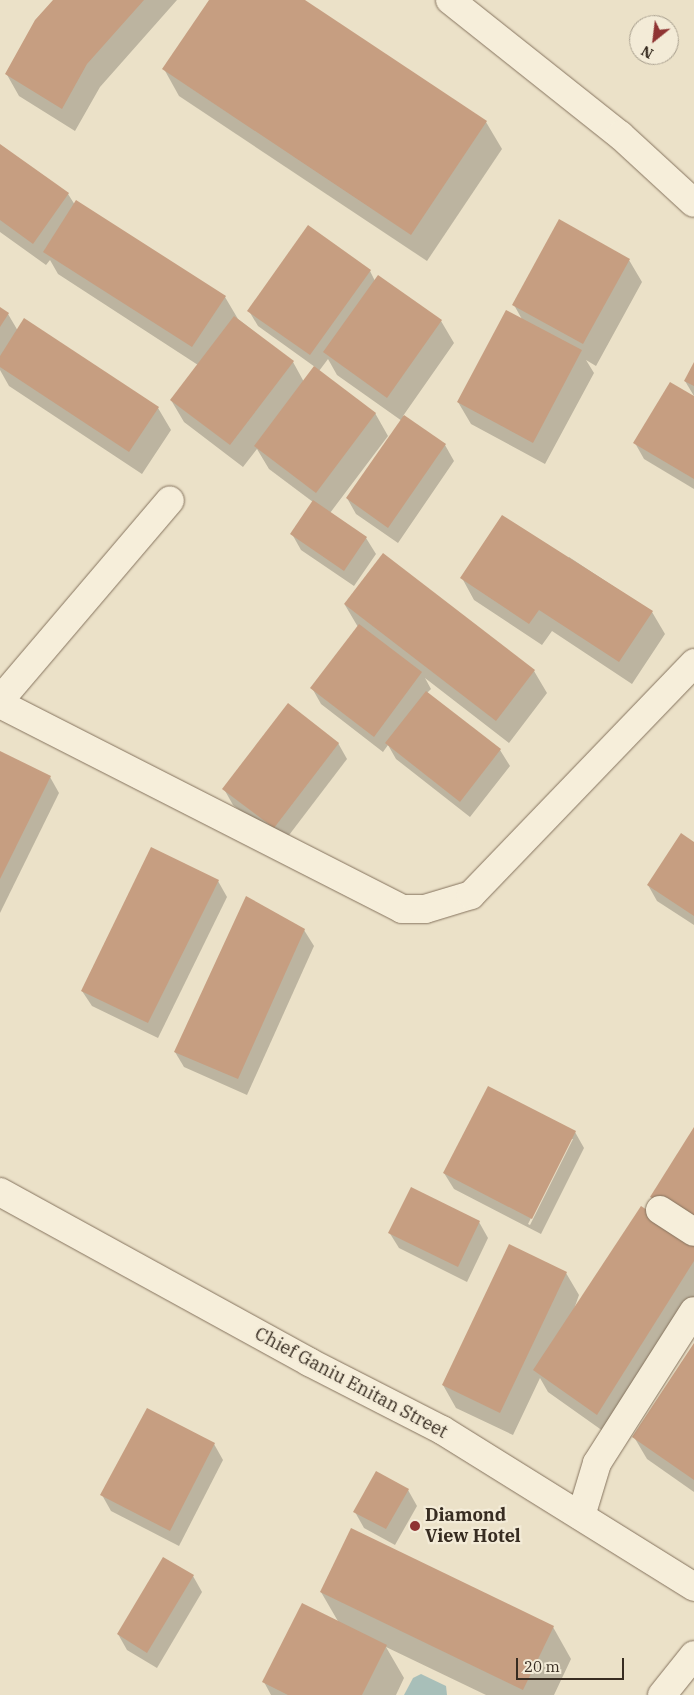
<!DOCTYPE html>
<style>
body{margin:0}
#map{position:relative;width:694px;height:1695px;overflow:hidden;background:#ebe1c8;font-family:"IBM Plex Serif",serif}
div>[style]{position:absolute}
[style*='--x']{left:calc(var(--x)*1px);top:calc(var(--y)*1px);width:calc(var(--w)*1px);rotate:calc(var(--a)*1deg)}
.water>*{inset:0;background:#a8bfb9}
.shadow>*{inset:0;background:#0003}
.building>*{inset:0;background:#c69e81}
.roads{filter:drop-shadow(0 0 1px #85735e) drop-shadow(0 0 1px #85735e)}
.minor>*{height:28px;margin:-14px;padding:0 14px;transform-origin:14px;border-radius:14px;background:#f6eeda}
.dots>*{width:14px;height:14px;translate:-50% -50%;box-sizing:border-box;border:2px solid #f3ebd7;border-radius:50%}
span{translate:-50% -50%;white-space:nowrap;text-align:center;line-height:1.15;-webkit-text-stroke:4.5px #f3ebd7;paint-order:stroke}
.street-label{font-size:18px;color:#372c21}
.poi-label{font-size:18px;color:#372c21;font-weight:700}
.left{translate:0 -50%;text-align:left}
.north{position:absolute;left:629px;top:15px;width:50px;height:50px;box-sizing:border-box;background:#f3ebd7;border:1px solid #a89f8e;border-radius:50%;rotate:209deg;font-size:14px;font-weight:700;line-height:20px;text-align:center;color:#372c21}
.north::after{content:'';display:block;margin:auto;width:18px;height:22px;background:#8f3433;clip-path:polygon(50% 0,100% 100%,50% 72%,0 100%)}
.scale{position:absolute;left:516px;top:1658px;width:108px;height:22px;box-sizing:border-box;border:2px solid #372c21;border-top:0;padding-left:6px;font-size:15px;line-height:18px;white-space:nowrap;color:#372c21;-webkit-text-stroke:4px #f3ebd7;paint-order:stroke}
</style>
<div id="map">
<div class="water">
<i style="clip-path:polygon(421px 1674px,446px 1686px,447px 1695px,404px 1695px,413px 1678px)"></i>
</div>
<div class="shadow">
<i style="clip-path:polygon(54px 0,177px 0,100px 87px,75px 131px,19px 96px,6px 73px)"></i>
<i style="clip-path:polygon(210px 0,303px 0,486px 122px,502px 149px,427px 261px,179px 96px,164px 69px)"></i>
<i style="clip-path:polygon(0 145px,68px 194px,75px 205px,225px 297px,238px 319px,293px 362px,304px 382px,315px 367px,258px 326px,249px 311px,370px 271px,375px 281px,378px 277px,441px 321px,454px 343px,403px 416px,445px 445px,454px 461px,398px 543px,356px 514px,347px 498px,402px 421px,337px 375px,328px 359px,319px 371px,375px 413px,388px 436px,330px 513px,366px 538px,376px 554px,354px 586px,301px 550px,292px 534px,313px 502px,269px 469px,257px 449px,243px 467px,184px 422px,171px 400px,198px 365px,58px 274px,50px 260px,46px 265px,0 232px)"></i>
<i style="clip-path:polygon(629px 260px,642px 282px,596px 366px,586px 360px,594px 373px,545px 464px,471px 424px,458px 402px,523px 321px,514px 305px)"></i>
<i style="clip-path:polygon(0 308px,8px 314px,18px 331px,158px 408px,171px 430px,142px 474px,9px 386px,0 370px)"></i>
<i style="clip-path:polygon(694px 364px,694px 396px,685px 381px)"></i>
<i style="clip-path:polygon(694px 398px,694px 489px,644px 459px,635px 443px)"></i>
<i style="clip-path:polygon(383px 555px,534px 671px,547px 693px,509px 743px,425px 678px,431px 689px,427px 693px,500px 750px,510px 766px,470px 817px,396px 759px,388px 745px,383px 752px,321px 704px,312px 688px,358px 627px,345px 605px)"></i>
<i style="clip-path:polygon(569px 557px,652px 612px,665px 634px,632px 684px,552px 631px,542px 645px,474px 600px,462px 578px,568px 559px)"></i>
<i style="clip-path:polygon(338px 743px,347px 759px,283px 843px,233px 805px,224px 789px)"></i>
<i style="clip-path:polygon(0 753px,50px 777px,59px 793px,0 913px)"></i>
<i style="clip-path:polygon(694px 843px,694px 925px,657px 901px,648px 885px)"></i>
<i style="clip-path:polygon(218px 881px,227px 897px,158px 1038px,92px 1006px,82px 991px)"></i>
<i style="clip-path:polygon(304px 930px,314px 946px,247px 1095px,184px 1067px,175px 1052px)"></i>
<i style="clip-path:polygon(evenodd,575px 1132px,584px 1148px,541px 1234px,454px 1189px,444px 1173px,575px 1132px,571px 1139px,573px 1139px,530px 1225px,528px 1224px,571px 1139px)"></i>
<i style="clip-path:polygon(479px 1222px,488px 1238px,467px 1282px,399px 1248px,389px 1232px)"></i>
<i style="clip-path:polygon(694px 1243px,694px 1303px,610px 1436px,548px 1392px,540px 1378px,513px 1435px,456px 1408px,443px 1385px,566px 1273px,579px 1295px,573px 1312px)"></i>
<i style="clip-path:polygon(694px 1345px,694px 1492px,647px 1459px,634px 1437px)"></i>
<i style="clip-path:polygon(214px 1444px,223px 1460px,179px 1546px,111px 1511px,102px 1495px)"></i>
<i style="clip-path:polygon(408px 1490px,417px 1506px,395px 1545px,364px 1528px,355px 1512px)"></i>
<i style="clip-path:polygon(193px 1576px,202px 1592px,157px 1668px,127px 1650px,118px 1634px)"></i>
<i style="clip-path:polygon(321px 1592px,553px 1627px,571px 1659px,554px 1695px,486px 1695px,386px 1647px,404px 1678px,396px 1695px,271px 1695px,264px 1682px,339px 1623px)"></i>
</div>
<div class="building">
<i style="clip-path:polygon(53px 0,144px 0,87px 64px,62px 109px,5px 74px,35px 20px)"></i>
<i style="clip-path:polygon(209px 0,305px 0,487px 121px,411px 235px,162px 69px)"></i>
<i style="clip-path:polygon(0 144px,69px 193px,33px 244px,0 220px)"></i>
<i style="clip-path:polygon(76px 200px,226px 296px,192px 347px,43px 252px)"></i>
<i style="clip-path:polygon(559px 219px,630px 259px,583px 344px,512px 305px)"></i>
<i style="clip-path:polygon(308px 225px,371px 270px,310px 355px,247px 311px)"></i>
<i style="clip-path:polygon(378px 275px,442px 320px,387px 398px,323px 352px)"></i>
<i style="clip-path:polygon(0 307px,9px 313px,0 327px)"></i>
<i style="clip-path:polygon(506px 310px,582px 350px,533px 443px,457px 402px)"></i>
<i style="clip-path:polygon(234px 316px,294px 361px,230px 445px,170px 400px)"></i>
<i style="clip-path:polygon(24px 318px,159px 407px,129px 452px,0 367px,0 356px)"></i>
<i style="clip-path:polygon(694px 362px,694px 386px,684px 381px)"></i>
<i style="clip-path:polygon(314px 366px,376px 413px,316px 493px,254px 446px)"></i>
<i style="clip-path:polygon(670px 382px,694px 396px,694px 479px,633px 443px)"></i>
<i style="clip-path:polygon(404px 415px,446px 444px,388px 528px,346px 498px)"></i>
<i style="clip-path:polygon(313px 500px,367px 537px,344px 571px,290px 534px)"></i>
<i style="clip-path:polygon(502px 515px,653px 611px,619px 662px,539px 610px,529px 624px,460px 578px)"></i>
<i style="clip-path:polygon(383px 553px,535px 670px,496px 721px,344px 604px)"></i>
<i style="clip-path:polygon(359px 624px,422px 672px,374px 737px,310px 688px)"></i>
<i style="clip-path:polygon(426px 691px,501px 749px,460px 802px,385px 743px)"></i>
<i style="clip-path:polygon(288px 703px,339px 743px,274px 828px,222px 789px)"></i>
<i style="clip-path:polygon(0 751px,51px 776px,0 879px)"></i>
<i style="clip-path:polygon(681px 833px,694px 842px,694px 916px,647px 885px)"></i>
<i style="clip-path:polygon(151px 847px,219px 880px,148px 1023px,81px 991px)"></i>
<i style="clip-path:polygon(246px 896px,305px 929px,238px 1079px,174px 1052px)"></i>
<i style="clip-path:polygon(488px 1086px,576px 1131px,532px 1219px,443px 1173px)"></i>
<i style="clip-path:polygon(694px 1127px,694px 1220px,650px 1197px)"></i>
<i style="clip-path:polygon(411px 1187px,480px 1221px,458px 1267px,388px 1233px)"></i>
<i style="clip-path:polygon(641px 1206px,694px 1241px,694px 1261px,597px 1415px,533px 1370px)"></i>
<i style="clip-path:polygon(509px 1244px,567px 1272px,500px 1413px,442px 1385px)"></i>
<i style="clip-path:polygon(694px 1343px,694px 1480px,632px 1437px)"></i>
<i style="clip-path:polygon(147px 1408px,215px 1443px,170px 1531px,100px 1495px)"></i>
<i style="clip-path:polygon(376px 1471px,409px 1489px,386px 1529px,353px 1512px)"></i>
<i style="clip-path:polygon(351px 1528px,554px 1626px,523px 1690px,320px 1592px)"></i>
<i style="clip-path:polygon(163px 1557px,194px 1575px,147px 1653px,117px 1634px)"></i>
<i style="clip-path:polygon(302px 1603px,387px 1645px,362px 1695px,288px 1695px,262px 1682px)"></i>
</div>
<div class="roads">
<div class="minor">
<i style="--x:450;--y:0;--w:217;--a:38.5"></i>
<i style="--x:620;--y:135;--w:100;--a:42.6"></i>
<i style="--x:0;--y:700;--w:262;--a:-49.6"></i>
<i style="--x:0;--y:704;--w:451;--a:27"></i>
<i style="--x:402;--y:909;--w:23;--a:0"></i>
<i style="--x:425;--y:909;--w:48;--a:-16.9"></i>
<i style="--x:471;--y:895;--w:322;--a:-46.1"></i>
<i style="--x:0;--y:1192;--w:353;--a:28.8"></i>
<i style="--x:309;--y:1362;--w:149;--a:27.1"></i>
<i style="--x:442;--y:1430;--w:297;--a:31.9"></i>
<i style="--x:660;--y:1210;--w:40;--a:32.9"></i>
<i style="--x:581;--y:1516;--w:55;--a:-73.2"></i>
<i style="--x:597;--y:1463;--w:180;--a:-57.5"></i>
<i style="--x:662;--y:1695;--w:51;--a:-51.3"></i>
</div>
</div>
<div class="dots">
<i style="left:415px;top:1526px;background:#8f3433"></i>
</div>
<div class="street-label">
<span style="left:351px;top:1383px;rotate:28deg">Chief Ganiu Enitan Street</span>
</div>
<div class="poi-label">
<span class="left" style="left:425px;top:1526px">Diamond<br>View Hotel</span>
</div>
<div class="north">N</div>
<div class="scale">20 m</div>
</div>
